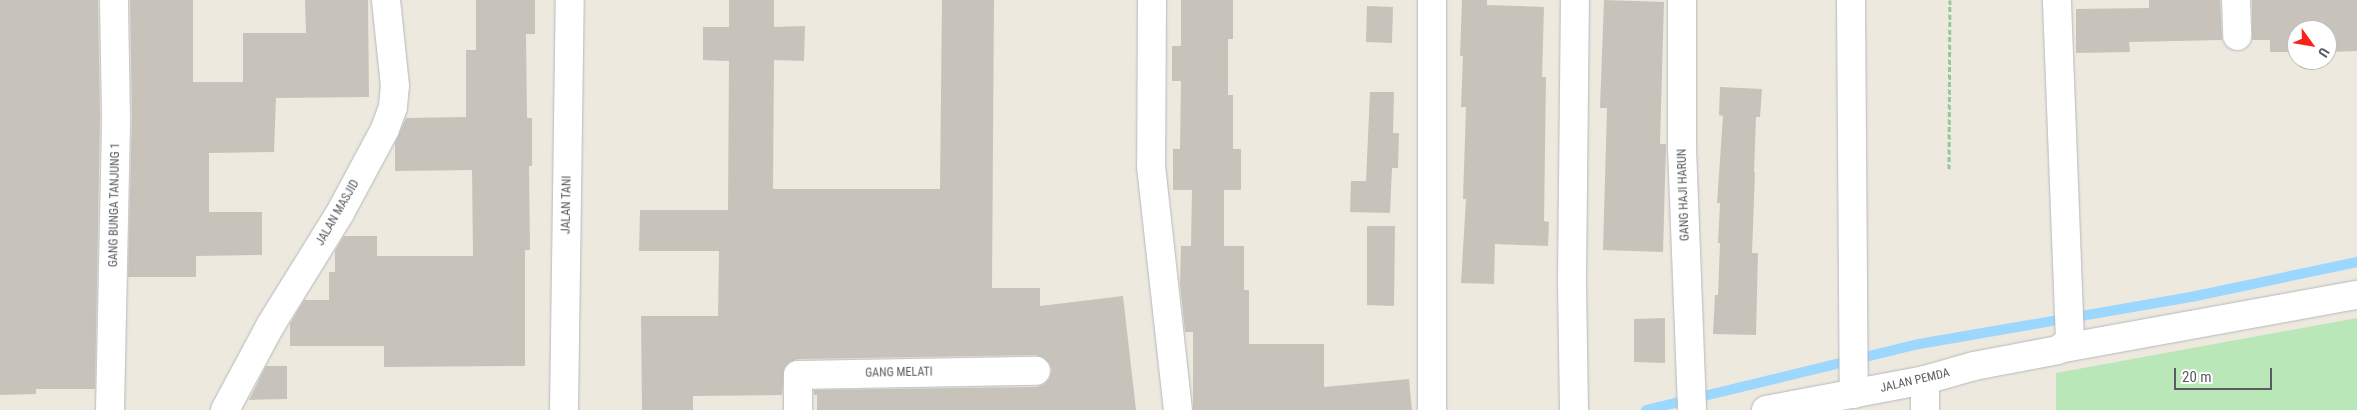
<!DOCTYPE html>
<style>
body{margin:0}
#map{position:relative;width:2357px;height:410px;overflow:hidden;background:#ede9de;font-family:"Roboto Condensed",sans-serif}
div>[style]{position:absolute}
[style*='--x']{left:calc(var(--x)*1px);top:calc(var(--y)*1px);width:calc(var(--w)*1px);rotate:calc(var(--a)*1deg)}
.green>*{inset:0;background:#b9e7b8}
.stream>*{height:10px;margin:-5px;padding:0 5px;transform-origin:5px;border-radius:5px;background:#9cd7ff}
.building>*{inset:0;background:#c7c3bb}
.path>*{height:3px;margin-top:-1.5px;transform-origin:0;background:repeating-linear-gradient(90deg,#91c89e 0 5px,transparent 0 7.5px)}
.roads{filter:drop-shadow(0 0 1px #b5b8bd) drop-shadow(0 0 1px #b5b8bd)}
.minor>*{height:28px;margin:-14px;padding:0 14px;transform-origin:14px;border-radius:14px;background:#fff}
span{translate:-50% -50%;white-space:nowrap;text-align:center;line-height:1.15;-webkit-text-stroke:5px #fff;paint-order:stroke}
.street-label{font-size:12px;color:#585c61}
.north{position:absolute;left:2287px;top:20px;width:50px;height:50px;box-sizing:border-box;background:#fff;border:1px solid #bcbec0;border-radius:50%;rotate:122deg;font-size:14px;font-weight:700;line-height:20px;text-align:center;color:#585c61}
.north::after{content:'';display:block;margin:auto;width:18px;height:22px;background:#f7241a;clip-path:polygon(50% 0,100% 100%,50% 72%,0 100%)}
.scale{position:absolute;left:2174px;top:368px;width:98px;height:22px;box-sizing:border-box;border:2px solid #585c61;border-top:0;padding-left:6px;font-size:15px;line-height:18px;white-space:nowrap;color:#585c61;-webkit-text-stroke:4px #fff;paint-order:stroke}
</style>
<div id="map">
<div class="green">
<i style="clip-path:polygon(2357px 318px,2357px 410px,2056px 410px,2056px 373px)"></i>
</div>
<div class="stream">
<i style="--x:1646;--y:410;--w:281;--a:-13.6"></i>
<i style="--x:1919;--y:344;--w:276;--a:-9.8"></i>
<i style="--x:2191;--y:297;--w:170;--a:-11.9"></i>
</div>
<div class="building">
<i style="clip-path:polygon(0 0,98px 0,100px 117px,95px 389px,36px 389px,36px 394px,0 395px)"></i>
<i style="clip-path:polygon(130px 0,193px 0,193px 82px,243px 82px,243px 33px,306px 33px,305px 0,368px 0,369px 97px,276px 98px,274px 152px,209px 153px,209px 212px,262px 212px,262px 255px,196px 256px,196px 277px,128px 277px,132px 117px)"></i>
<i style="clip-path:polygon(476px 0,535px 0,535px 34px,526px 34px,527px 118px,532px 118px,532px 166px,529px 166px,530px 250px,525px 250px,525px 366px,384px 367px,384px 346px,290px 346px,290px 324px,304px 300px,329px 300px,329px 272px,335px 272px,335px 251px,344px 236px,377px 236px,377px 256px,473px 256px,472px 170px,395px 171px,395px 143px,406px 118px,466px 117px,466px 50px,476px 50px)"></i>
<i style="clip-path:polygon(729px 0,774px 0,774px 27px,805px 26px,804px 61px,774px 60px,773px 189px,940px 189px,942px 0,994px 0,992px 288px,1040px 288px,1040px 306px,1123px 296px,1136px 410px,817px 410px,817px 395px,814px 395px,814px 390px,1037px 387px,1044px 384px,1049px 379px,1052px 370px,1049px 363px,1044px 358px,1036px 355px,798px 359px,790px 362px,784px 368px,782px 395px,693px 396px,693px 410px,642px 410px,641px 316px,718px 316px,719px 251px,639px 251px,640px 210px,728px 210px,729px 61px,703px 60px,703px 27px,729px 27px)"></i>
<i style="clip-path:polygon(1181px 0,1233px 0,1233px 39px,1228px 39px,1228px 95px,1233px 95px,1233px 149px,1241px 149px,1241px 190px,1224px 190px,1224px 246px,1244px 246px,1244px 290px,1249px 290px,1249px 344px,1324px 344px,1324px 387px,1409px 379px,1412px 410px,1193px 410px,1193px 332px,1185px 332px,1180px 283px,1181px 246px,1191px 246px,1192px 190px,1173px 190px,1173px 149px,1180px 149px,1181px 81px,1172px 81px,1172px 46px,1181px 46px)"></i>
<i style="clip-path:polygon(1462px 0,1487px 0,1487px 5px,1544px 7px,1542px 77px,1546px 77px,1544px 221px,1549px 222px,1548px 246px,1495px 244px,1494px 284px,1461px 283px,1466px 199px,1463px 199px,1466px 107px,1461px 107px,1463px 56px,1460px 56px)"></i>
<i style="clip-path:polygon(1604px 0,1664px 2px,1660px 144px,1666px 144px,1663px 252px,1603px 250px,1607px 108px,1600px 108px)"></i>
<i style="clip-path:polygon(2149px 0,2220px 0,2222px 40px,2129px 42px,2130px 52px,2076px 53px,2076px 9px,2149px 8px)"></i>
<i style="clip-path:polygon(2252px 0,2357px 0,2357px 51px,2327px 52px,2327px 30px,2297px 30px,2297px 52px,2270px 52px,2270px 40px,2252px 40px)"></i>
<i style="clip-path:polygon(1367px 6px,1393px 7px,1392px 43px,1366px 42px)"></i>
<i style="clip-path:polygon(1720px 87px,1762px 89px,1760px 117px,1756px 117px,1754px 172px,1755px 172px,1752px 253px,1758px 253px,1756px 335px,1713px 334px,1715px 295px,1718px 295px,1720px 243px,1718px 243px,1720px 203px,1717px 203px,1723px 116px,1719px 115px)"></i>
<i style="clip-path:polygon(1370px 92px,1394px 92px,1393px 133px,1399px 133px,1398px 168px,1392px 168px,1390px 213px,1350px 212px,1351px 181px,1366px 181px)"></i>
<i style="clip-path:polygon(1367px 226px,1395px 226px,1394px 306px,1367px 305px)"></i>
<i style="clip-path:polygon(1665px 318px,1665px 363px,1634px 362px,1634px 319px)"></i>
<i style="clip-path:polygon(266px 366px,287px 366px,287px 399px,249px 400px)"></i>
</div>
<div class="path">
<i style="--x:1949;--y:169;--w:169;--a:-89.7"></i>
</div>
<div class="roads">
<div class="minor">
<i style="--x:1152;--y:0;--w:166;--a:90.3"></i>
<i style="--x:1151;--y:166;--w:245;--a:83.7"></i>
<i style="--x:1682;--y:0;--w:148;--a:90"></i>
<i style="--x:1682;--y:148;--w:262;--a:87.8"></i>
<i style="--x:1851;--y:0;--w:394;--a:89.6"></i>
<i style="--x:2236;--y:0;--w:36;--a:88"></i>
<i style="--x:2064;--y:348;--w:298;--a:-10.3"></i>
<i style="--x:110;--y:410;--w:293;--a:-88.8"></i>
<i style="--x:116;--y:117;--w:117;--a:-91"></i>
<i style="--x:225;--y:410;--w:95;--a:-61.8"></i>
<i style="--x:270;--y:326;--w:133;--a:-58.2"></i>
<i style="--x:340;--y:213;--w:95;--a:-61.8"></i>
<i style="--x:385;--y:129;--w:23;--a:-70"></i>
<i style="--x:393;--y:107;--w:21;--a:-85"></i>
<i style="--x:395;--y:86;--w:86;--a:-96"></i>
<i style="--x:564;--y:410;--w:410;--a:-89.2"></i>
<i style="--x:798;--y:410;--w:35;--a:-90"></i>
<i style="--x:798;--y:375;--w:238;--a:-1"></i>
<i style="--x:1432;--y:410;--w:410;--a:-90"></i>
<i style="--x:1574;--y:410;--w:131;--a:-90.9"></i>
<i style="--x:1572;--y:279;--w:279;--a:-89.4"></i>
<i style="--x:1766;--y:410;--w:162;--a:-10.7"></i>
<i style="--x:1925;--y:380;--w:51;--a:-15.9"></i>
<i style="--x:1974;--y:366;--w:86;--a:-10.8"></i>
<i style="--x:2058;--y:350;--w:15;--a:-37"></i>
<i style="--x:2070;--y:341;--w:341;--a:-92.2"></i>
<i style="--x:1925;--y:410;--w:30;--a:-90"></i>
</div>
</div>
<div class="street-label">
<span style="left:1684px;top:195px;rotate:-92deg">GANG HAJI HARUN</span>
<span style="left:115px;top:205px;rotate:-89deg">GANG BUNGA TANJUNG 1</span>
<span style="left:567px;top:205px;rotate:-89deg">JALAN TANI</span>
<span style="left:338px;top:213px;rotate:-60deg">JALAN MASJID</span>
<span style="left:899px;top:373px;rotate:-1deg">GANG MELATI</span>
<span style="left:1915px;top:381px;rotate:-13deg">JALAN PEMDA</span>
</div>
<div class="north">U</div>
<div class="scale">20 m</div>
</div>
